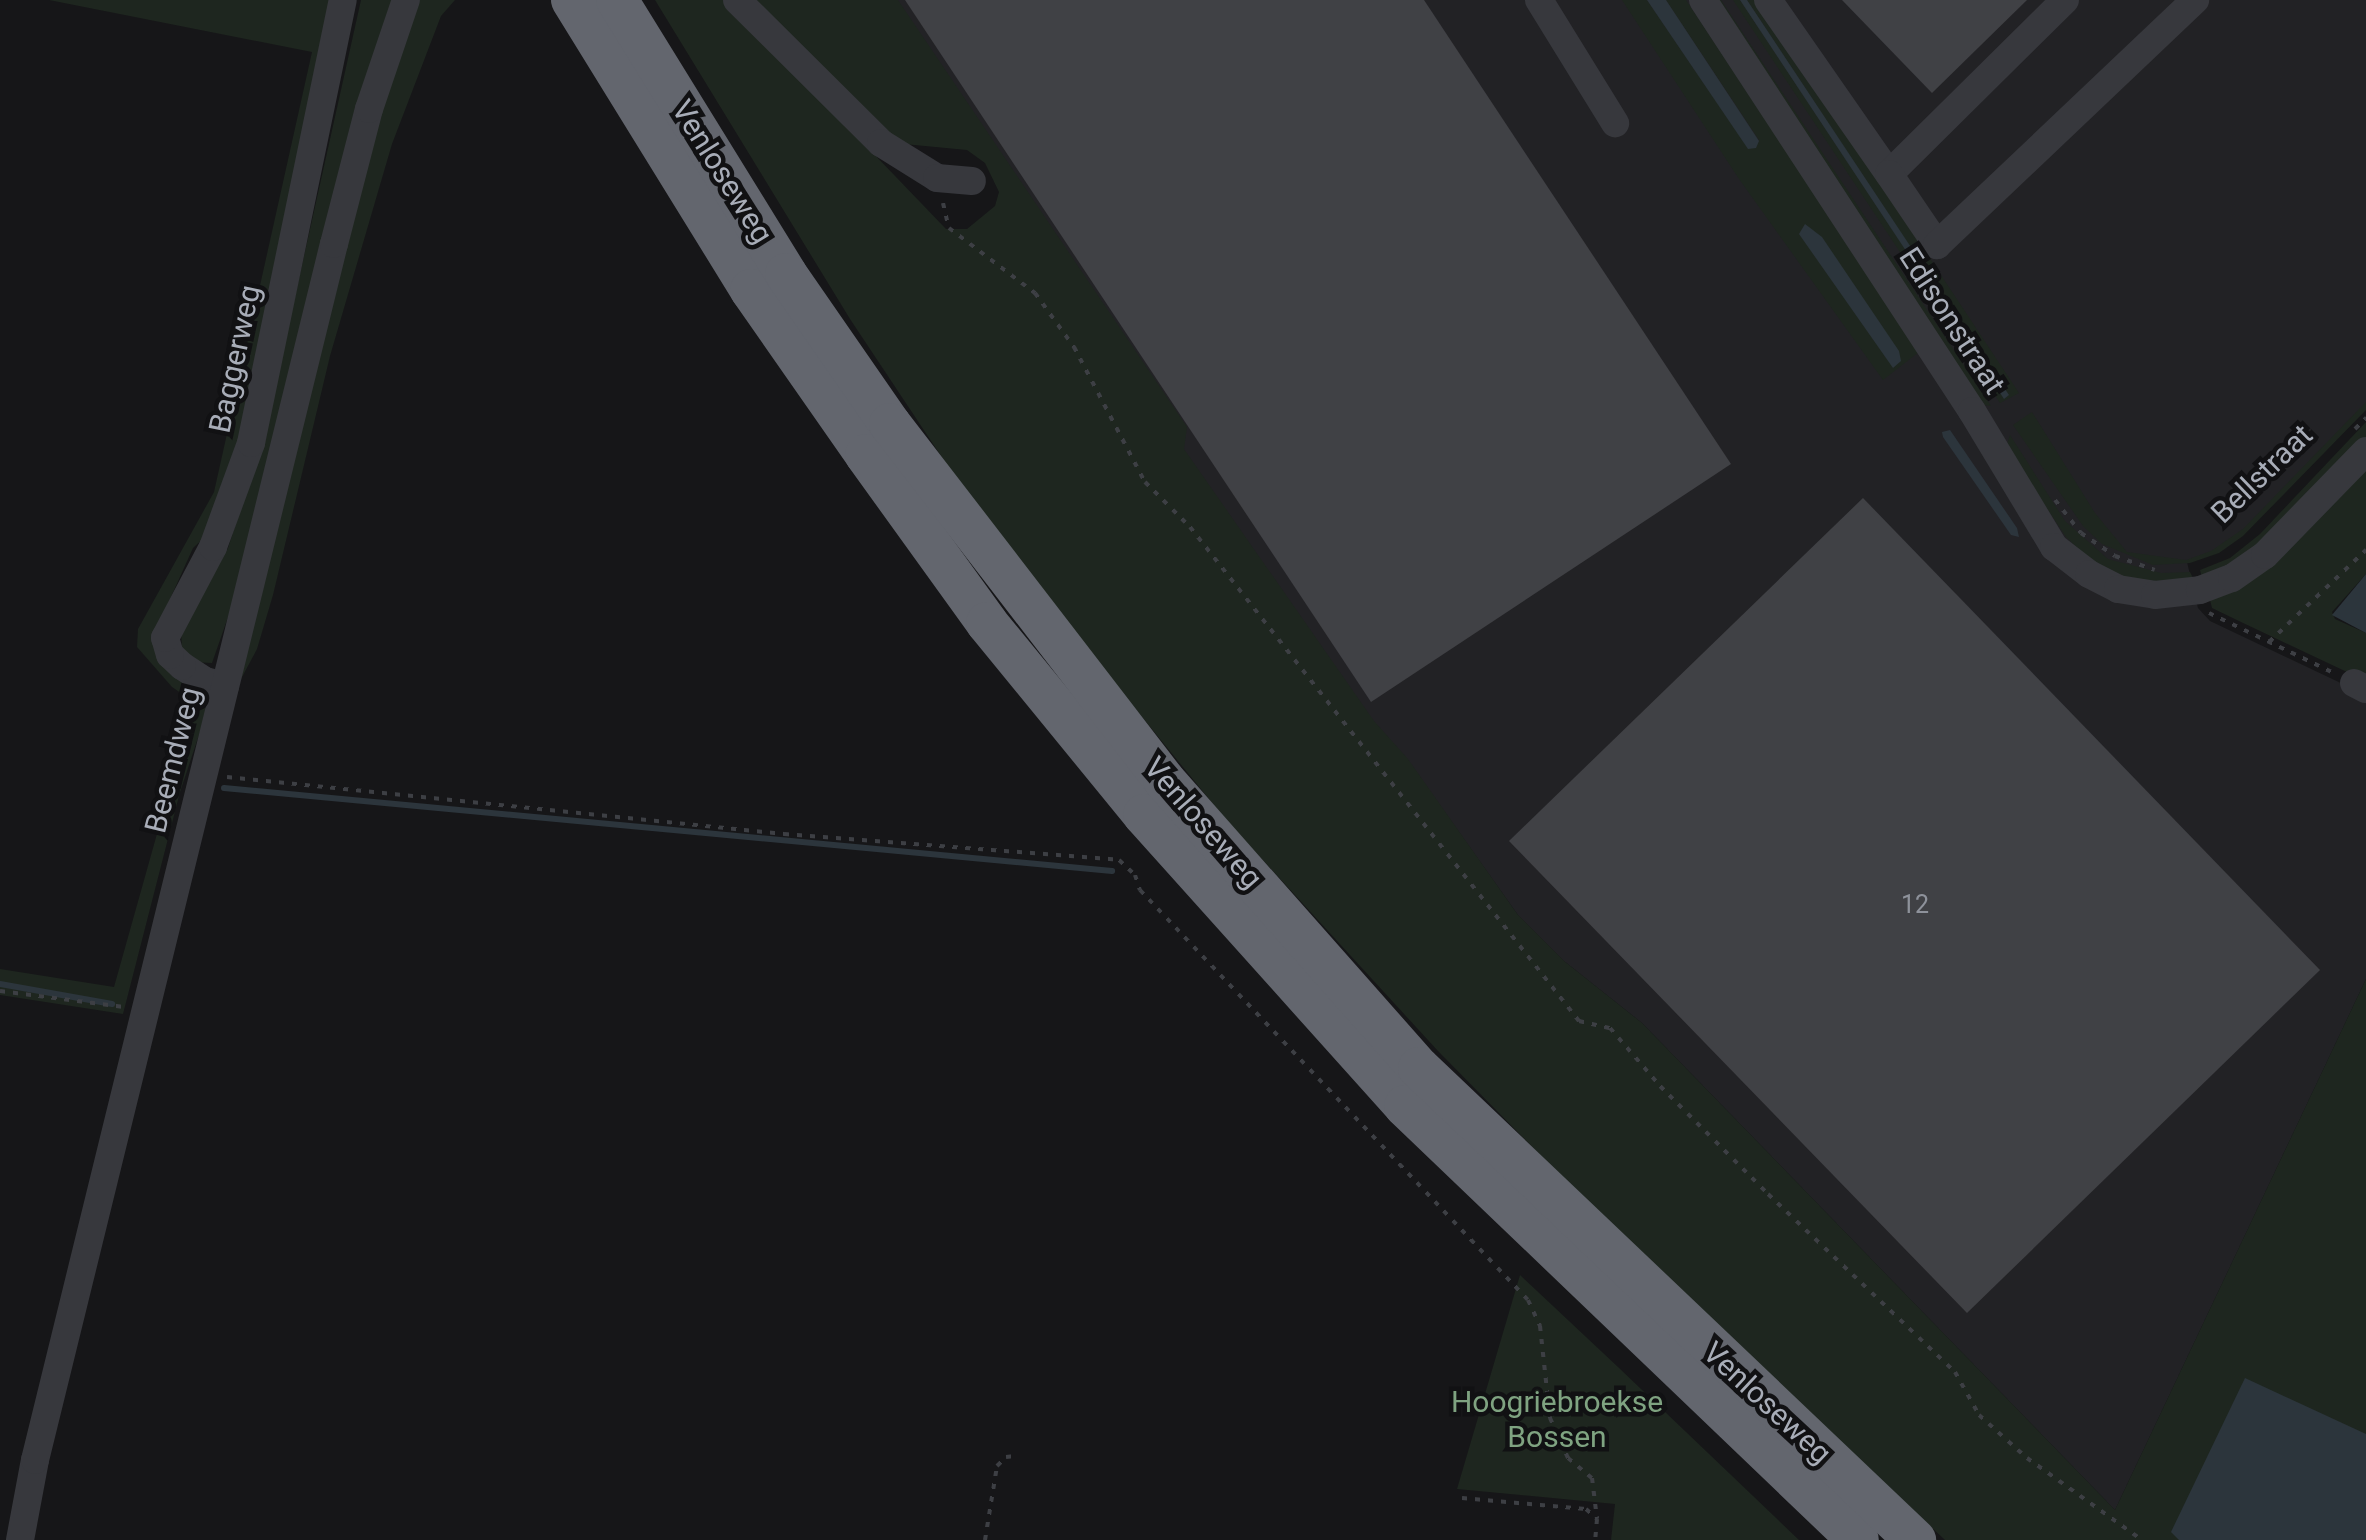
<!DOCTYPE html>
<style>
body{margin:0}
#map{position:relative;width:2366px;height:1540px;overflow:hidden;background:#161618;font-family:Roboto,sans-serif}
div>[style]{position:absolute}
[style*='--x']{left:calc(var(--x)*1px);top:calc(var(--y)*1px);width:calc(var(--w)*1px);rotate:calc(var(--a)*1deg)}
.built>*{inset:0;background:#222225}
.green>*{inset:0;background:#1e261f}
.water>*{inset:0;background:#2c353c}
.stream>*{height:6px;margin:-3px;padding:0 3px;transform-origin:3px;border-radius:3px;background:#2c353c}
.building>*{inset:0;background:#404145}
.path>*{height:4px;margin-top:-2px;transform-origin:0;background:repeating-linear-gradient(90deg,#3d3f44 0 5px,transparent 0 13px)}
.minor>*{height:28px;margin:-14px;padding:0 14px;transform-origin:14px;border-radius:14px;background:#37383d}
.highway>*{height:42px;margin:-21px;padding:0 21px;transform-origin:21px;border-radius:21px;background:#63666e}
span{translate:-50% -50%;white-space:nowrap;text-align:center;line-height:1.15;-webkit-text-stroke:9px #111113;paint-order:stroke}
.number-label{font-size:25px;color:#8e929b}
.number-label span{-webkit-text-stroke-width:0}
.street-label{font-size:30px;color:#a8adb8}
.park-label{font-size:30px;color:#7fa381}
</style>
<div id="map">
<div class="built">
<i style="clip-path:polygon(883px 0,2366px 0,2366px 407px,2230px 544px,2187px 562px,2198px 608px,2210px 621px,2366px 695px,2366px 979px,2115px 1510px,1642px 1023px,1564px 961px,1518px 915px,1407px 759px,1374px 722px,1366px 723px)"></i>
</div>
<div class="green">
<i style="clip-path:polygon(49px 0,339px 0,243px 436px,205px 537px,193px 548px,161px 619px,207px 711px,180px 792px,123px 1014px,0 995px,0 969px,114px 987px,194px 702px,172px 687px,137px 647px,138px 629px,214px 492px,312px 52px)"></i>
<i style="clip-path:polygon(361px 0,401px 0,242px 577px,212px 663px,193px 662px,182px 649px,181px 632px,228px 548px,264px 436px)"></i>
<i style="clip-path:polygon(416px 0,455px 0,441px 16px,392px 144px,330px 356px,273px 595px,257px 649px,241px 679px,333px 273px)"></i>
<i style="clip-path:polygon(655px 0,726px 0,946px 229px,967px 229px,995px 206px,999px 192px,985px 163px,967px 150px,904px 144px,880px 130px,750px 0,898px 0,1187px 427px,1184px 449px,1374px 721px,1408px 759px,1518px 915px,1564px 961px,1642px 1023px,2115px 1510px,2366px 979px,2366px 1540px,1945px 1540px,1620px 1236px,1438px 1051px,1227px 821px,1027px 576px,963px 489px,850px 319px)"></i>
<i style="clip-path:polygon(1622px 0,1647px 0,1748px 148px,1759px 140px,1666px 0,1686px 0,1919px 352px,1883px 380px,1739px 179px)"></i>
<i style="clip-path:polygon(1710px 0,1721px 0,1991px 406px,1977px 404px)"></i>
<i style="clip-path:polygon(1733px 0,1740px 0,2004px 398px,2008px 395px,1747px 0,1759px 0,2019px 393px,2000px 403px)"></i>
<i style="clip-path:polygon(2366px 402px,2366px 410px,2243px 536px,2219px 553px,2190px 563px,2153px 565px,2102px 544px,2083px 526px,2013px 425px,2032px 412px,2095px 513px,2127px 552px,2186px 560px,2211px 551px,2243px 529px)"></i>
<i style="clip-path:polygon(2366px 422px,2366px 437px,2254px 550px,2202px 578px,2200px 570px,2230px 558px,2260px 534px)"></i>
<i style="clip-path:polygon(2010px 435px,2065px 521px,2108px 559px,2161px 573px,2190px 572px,2194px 580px,2174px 583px,2129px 579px,2088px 558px,2066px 537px,2006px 447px)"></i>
<i style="clip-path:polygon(2366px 464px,2366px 574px,2332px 612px,2335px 619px,2366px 633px,2366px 681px,2241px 622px,2212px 608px,2210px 600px)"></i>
<i style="clip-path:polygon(1520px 1275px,1618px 1367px,1799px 1540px,1611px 1540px,1615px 1504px,1457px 1489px)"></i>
</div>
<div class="water">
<i style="clip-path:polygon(1647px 0,1666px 0,1759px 141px,1756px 148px,1748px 149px)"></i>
<i style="clip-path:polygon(1740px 0,1747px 0,2009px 395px,2004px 399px)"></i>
<i style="clip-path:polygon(1805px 224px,1822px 237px,1899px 351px,1901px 361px,1893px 368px,1799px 234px)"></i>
<i style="clip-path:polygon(1950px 430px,2017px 528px,2019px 537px,2011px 535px,1943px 437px,1942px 432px)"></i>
<i style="clip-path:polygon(2366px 574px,2366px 633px,2332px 615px)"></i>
<i style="clip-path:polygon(2245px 1378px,2366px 1434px,2366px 1540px,2179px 1540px,2171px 1532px)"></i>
</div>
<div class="stream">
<i style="--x:224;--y:788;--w:892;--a:5.34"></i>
<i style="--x:0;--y:984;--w:114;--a:10.1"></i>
</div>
<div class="building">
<i style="clip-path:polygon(905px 0,1424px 0,1731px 464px,1371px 702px)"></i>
<i style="clip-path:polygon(1842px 0,2027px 0,1932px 93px)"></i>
<i style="clip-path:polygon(1863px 498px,2320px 970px,1967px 1313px,1509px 841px)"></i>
</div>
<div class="path">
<i style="--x:943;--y:203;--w:26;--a:77"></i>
<i style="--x:949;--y:228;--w:108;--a:37.1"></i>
<i style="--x:1035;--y:293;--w:67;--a:54.2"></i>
<i style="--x:1074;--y:347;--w:153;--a:62.3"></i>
<i style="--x:1145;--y:482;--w:64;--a:45"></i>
<i style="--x:1190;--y:527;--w:629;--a:51.78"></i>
<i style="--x:1579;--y:1021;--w:32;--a:13"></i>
<i style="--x:1610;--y:1028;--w:77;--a:49.2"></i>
<i style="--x:1660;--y:1086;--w:153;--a:45"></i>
<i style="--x:1768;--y:1194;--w:258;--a:43.6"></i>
<i style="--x:1955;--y:1372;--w:49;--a:60.8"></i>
<i style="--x:1979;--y:1415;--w:64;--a:41.9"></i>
<i style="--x:2027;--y:1458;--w:141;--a:35.5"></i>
<i style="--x:2355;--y:429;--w:16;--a:-45"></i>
<i style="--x:2055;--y:500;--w:42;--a:51.8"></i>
<i style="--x:2081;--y:533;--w:41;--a:34.1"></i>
<i style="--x:2115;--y:556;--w:42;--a:19.3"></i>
<i style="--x:2209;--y:613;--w:141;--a:25.7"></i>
<i style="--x:2269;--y:642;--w:134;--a:-43.5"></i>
<i style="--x:227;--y:777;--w:560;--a:5.84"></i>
<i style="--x:784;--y:834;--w:336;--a:4.4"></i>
<i style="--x:1119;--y:860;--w:22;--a:43"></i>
<i style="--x:1135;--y:875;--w:16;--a:72"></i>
<i style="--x:1140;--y:890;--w:564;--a:46.58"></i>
<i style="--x:1528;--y:1300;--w:29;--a:65"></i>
<i style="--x:1540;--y:1326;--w:93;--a:83.8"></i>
<i style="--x:1550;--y:1418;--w:44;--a:65.8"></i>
<i style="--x:1568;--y:1458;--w:31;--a:40"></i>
<i style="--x:1592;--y:1478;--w:41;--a:83"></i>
<i style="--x:1597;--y:1519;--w:21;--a:95"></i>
<i style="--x:0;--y:991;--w:125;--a:7.4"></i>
<i style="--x:1462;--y:1498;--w:124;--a:5.1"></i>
<i style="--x:1586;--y:1509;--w:15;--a:42"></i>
<i style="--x:985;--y:1540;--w:75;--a:-80.8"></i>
<i style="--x:997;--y:1466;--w:13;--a:-45"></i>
<i style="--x:1006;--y:1457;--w:9;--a:-6"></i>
</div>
<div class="minor">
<i style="--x:737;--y:0;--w:203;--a:44.8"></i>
<i style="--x:881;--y:143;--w:66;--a:32"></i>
<i style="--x:937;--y:178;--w:35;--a:5"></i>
<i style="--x:1539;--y:0;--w:145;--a:58.3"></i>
<i style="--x:1703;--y:0;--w:491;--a:56.8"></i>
<i style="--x:1972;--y:411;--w:159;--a:58.9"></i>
<i style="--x:2054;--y:547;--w:44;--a:37.6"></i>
<i style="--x:2089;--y:574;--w:33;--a:27"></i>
<i style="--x:2118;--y:589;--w:37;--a:9"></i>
<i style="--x:2155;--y:595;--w:45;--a:-6.3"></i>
<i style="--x:2200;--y:590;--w:34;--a:-21"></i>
<i style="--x:2232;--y:578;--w:40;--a:-34.9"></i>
<i style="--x:2265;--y:555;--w:145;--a:-45.8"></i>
<i style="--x:1768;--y:0;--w:212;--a:55.2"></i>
<i style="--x:2065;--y:0;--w:247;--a:135.3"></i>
<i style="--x:1889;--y:174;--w:86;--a:55.9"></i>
<i style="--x:1937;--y:245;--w:356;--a:-43.5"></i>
<i style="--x:2354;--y:683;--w:13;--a:27"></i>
<i style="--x:225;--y:686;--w:21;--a:-166"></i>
<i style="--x:205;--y:681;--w:27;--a:-147"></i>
<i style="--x:182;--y:666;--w:16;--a:-137"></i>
<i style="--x:170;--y:655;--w:18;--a:-106"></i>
<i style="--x:165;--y:638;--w:103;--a:-62.2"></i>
<i style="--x:213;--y:547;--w:111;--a:-69.9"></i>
<i style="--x:251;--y:443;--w:452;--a:-78.3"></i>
<i style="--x:20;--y:1540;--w:81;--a:-79.4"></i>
<i style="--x:35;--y:1460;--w:1252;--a:-76.19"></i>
<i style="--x:334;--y:244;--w:139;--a:-75.5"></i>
<i style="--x:369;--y:109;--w:115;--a:-71.3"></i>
</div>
<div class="highway">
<i style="--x:572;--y:0;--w:341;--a:58.3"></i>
<i style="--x:751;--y:290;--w:201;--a:55.1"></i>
<i style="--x:866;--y:455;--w:207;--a:54.2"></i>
<i style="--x:987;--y:623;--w:248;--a:50.7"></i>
<i style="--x:1144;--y:815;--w:391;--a:48.1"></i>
<i style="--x:1405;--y:1106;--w:627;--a:43.77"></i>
<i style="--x:617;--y:0;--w:322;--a:58.3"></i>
<i style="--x:786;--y:274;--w:183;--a:55.3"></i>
<i style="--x:890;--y:424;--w:449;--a:52.4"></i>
<i style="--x:1164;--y:780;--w:385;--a:48.5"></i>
<i style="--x:1419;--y:1068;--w:685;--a:43.58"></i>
</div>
<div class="number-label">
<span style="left:1915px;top:905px">12</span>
</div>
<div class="street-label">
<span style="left:722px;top:172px;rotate:58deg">Venloseweg</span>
<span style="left:1952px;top:321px;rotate:57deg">Edisonstraat</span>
<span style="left:235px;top:359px;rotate:-78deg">Baggerweg</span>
<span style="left:2262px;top:474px;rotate:-44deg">Bellstraat</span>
<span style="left:173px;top:760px;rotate:-76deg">Beemdweg</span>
<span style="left:1203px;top:823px;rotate:49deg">Venloseweg</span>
<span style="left:1767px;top:1403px;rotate:43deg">Venloseweg</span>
</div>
<div class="park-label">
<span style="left:1557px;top:1419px">Hoogriebroekse<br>Bossen</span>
</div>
</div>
